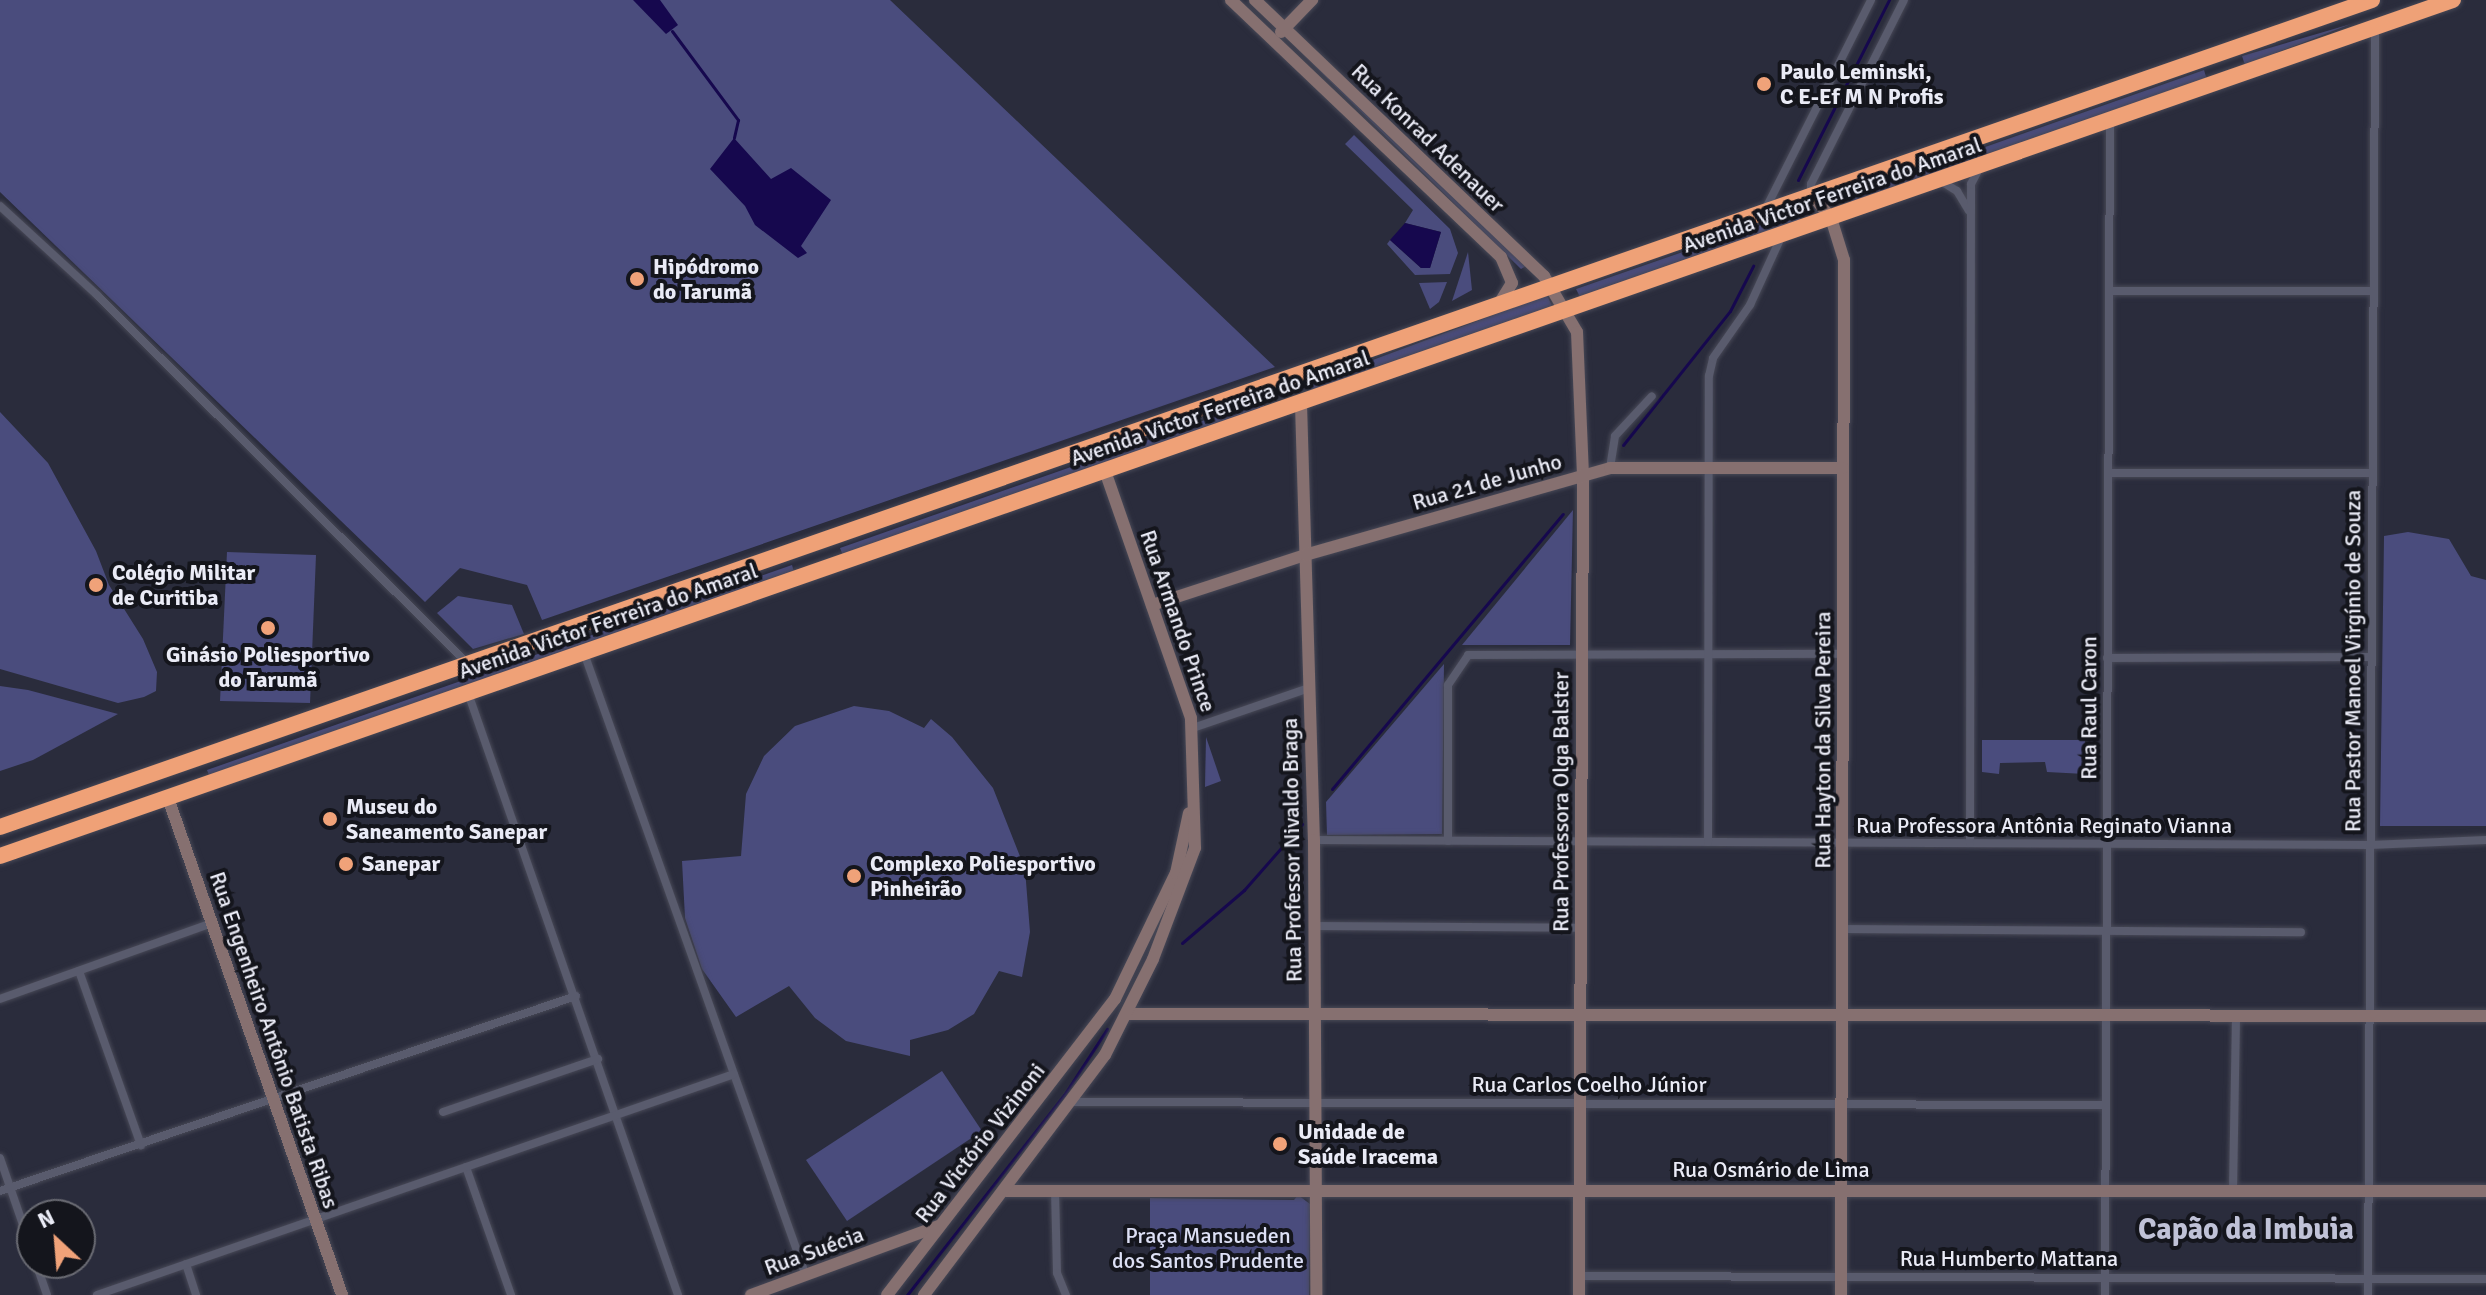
<!DOCTYPE html>
<meta charset="utf-8">
<style>
body{margin:0}
#map{position:relative;width:2486px;height:1295px;overflow:hidden;background:#2a2c3c;font-family:Signika,sans-serif}
div>[style]{position:absolute}
[style*='--x']{left:calc(var(--x)*1px);top:calc(var(--y)*1px);width:calc(var(--w)*1px);rotate:calc(var(--a)*1deg)}
.green>*{inset:0;background:#4a4c7d}
.water>*{inset:0;background:#16084e}
.stream>*{height:3px;margin:-1.5px;padding:0 1.5px;transform-origin:1.5px;border-radius:1.5px;background:#16084e}
.roads{filter:drop-shadow(0 0 2px #474856) drop-shadow(0 0 2px #474856)}
.street>*{height:8px;margin:-4px;padding:0 4px;transform-origin:4px;border-radius:4px;background:#595b6d}
.secondary>*{height:12px;margin:-6px;padding:0 6px;transform-origin:6px;border-radius:6px;background:#867070}
.highway>*{height:16px;margin:-8px;padding:0 8px;transform-origin:8px;border-radius:8px;background:#efa177}
.dots>*{width:22px;height:22px;translate:-50% -50%;box-sizing:border-box;border:4px solid #14151c;border-radius:50%}
span{translate:-50% -50%;white-space:nowrap;text-align:center;line-height:1.15;-webkit-text-stroke:8px #14151c;paint-order:stroke}
.poi-label{font-size:22px;color:#eaebf6;font-weight:700}
.left{translate:0 -50%;text-align:left}
.street-label{font-size:22px;color:#eaebf6}
.park-label{font-size:22px;color:#dde0f5}
.district-label{font-size:30px;color:#c0c2d7;font-weight:700}
.north{position:absolute;left:16px;top:1199px;width:80px;height:80px;box-sizing:border-box;background:#14151c;border:2px solid #6a6b73;border-radius:50%;rotate:334deg;font-size:22px;font-weight:700;line-height:32px;text-align:center;color:#eaebf6}
.north::after{content:'';display:block;margin:auto;width:28px;height:36px;background:#f0a279;clip-path:polygon(50% 0,100% 100%,50% 72%,0 100%)}
</style>
<div id="map">
<div class="green">
<i style="clip-path:polygon(0 0,890px 0,1275px 367px,542px 620px,527px 585px,460px 568px,425px 602px,0 192px)"></i>
<i style="clip-path:polygon(2351px 24px,2245px 65px,2242px 56px)"></i>
<i style="clip-path:polygon(1294px 46px,1526px 266px,1521px 269px)"></i>
<i style="clip-path:polygon(2204px 70px,2207px 80px,1852px 203px,1849px 195px)"></i>
<i style="clip-path:polygon(1354px 135px,1450px 229px,1458px 253px,1450px 274px,1415px 275px,1387px 244px,1390px 240px,1421px 268px,1430px 268px,1441px 232px,1405px 223px,1413px 210px,1345px 144px)"></i>
<i style="clip-path:polygon(1798px 212px,1801px 222px,1581px 299px,1576px 289px)"></i>
<i style="clip-path:polygon(1468px 252px,1472px 290px,1452px 301px)"></i>
<i style="clip-path:polygon(1447px 282px,1439px 302px,1430px 309px,1419px 283px)"></i>
<i style="clip-path:polygon(1547px 295px,1553px 308px,1310px 394px,1311px 383px)"></i>
<i style="clip-path:polygon(1262px 400px,1266px 410px,844px 558px,840px 548px)"></i>
<i style="clip-path:polygon(0 412px,48px 463px,96px 551px,109px 585px,143px 639px,157px 672px,156px 691px,144px 697px,118px 703px,0 669px)"></i>
<i style="clip-path:polygon(1573px 510px,1570px 645px,1462px 645px)"></i>
<i style="clip-path:polygon(2408px 532px,2449px 539px,2471px 576px,2486px 580px,2486px 826px,2380px 826px,2384px 536px)"></i>
<i style="clip-path:polygon(227px 552px,316px 555px,310px 703px,220px 701px)"></i>
<i style="clip-path:polygon(792px 565px,794px 572px,209px 775px,207px 770px)"></i>
<i style="clip-path:polygon(458px 596px,512px 605px,524px 634px,473px 649px,437px 613px)"></i>
<i style="clip-path:polygon(1444px 664px,1442px 834px,1327px 835px,1326px 802px)"></i>
<i style="clip-path:polygon(0 686px,28px 690px,118px 714px,33px 760px,0 771px)"></i>
<i style="clip-path:polygon(854px 706px,889px 711px,924px 728px,931px 719px,952px 737px,993px 788px,1025px 869px,1030px 932px,1022px 977px,999px 971px,974px 1014px,948px 1030px,910px 1040px,910px 1056px,846px 1041px,815px 1018px,789px 986px,736px 1017px,702px 969px,685px 918px,682px 861px,741px 856px,746px 794px,764px 756px,795px 726px)"></i>
<i style="clip-path:polygon(1206px 737px,1221px 781px,1205px 787px)"></i>
<i style="clip-path:polygon(1982px 740px,2085px 740px,2085px 774px,2047px 772px,2045px 762px,2000px 763px,1999px 774px,1982px 772px)"></i>
<i style="clip-path:polygon(942px 1071px,982px 1131px,847px 1221px,806px 1160px)"></i>
<i style="clip-path:polygon(1298px 1195px,1310px 1204px,1309px 1295px,1150px 1295px,1150px 1198px,1294px 1200px)"></i>
</div>
<div class="water">
<i style="clip-path:polygon(633px 0,660px 0,678px 25px,666px 34px)"></i>
<i style="clip-path:polygon(734px 138px,771px 179px,791px 168px,831px 200px,801px 246px,807px 253px,798px 258px,755px 225px,745px 206px,710px 169px)"></i>
<i style="clip-path:polygon(1405px 223px,1441px 232px,1430px 268px,1421px 268px,1390px 240px)"></i>
</div>
<div class="stream">
<i style="--x:672;--y:31;--w:111;--a:53.4"></i>
<i style="--x:738;--y:120;--w:18;--a:103"></i>
<i style="--x:1798;--y:180;--w:202;--a:-63.2"></i>
<i style="--x:1623;--y:445;--w:171;--a:-51.4"></i>
<i style="--x:1730;--y:311;--w:51;--a:-62.9"></i>
<i style="--x:1332;--y:789;--w:359;--a:-50"></i>
<i style="--x:1182;--y:943;--w:82;--a:-40.5"></i>
<i style="--x:1244;--y:890;--w:88;--a:-48.7"></i>
<i style="--x:907;--y:1295;--w:254;--a:-51.9"></i>
<i style="--x:1064;--y:1095;--w:79;--a:-56.9"></i>
</div>
<div class="roads">
<div class="street">
<i style="--x:1941;--y:181;--w:19;--a:32"></i>
<i style="--x:1957;--y:191;--w:23;--a:59"></i>
<i style="--x:1811;--y:194;--w:10;--a:-90"></i>
<i style="--x:1811;--y:184;--w:206;--a:-63.2"></i>
<i style="--x:0;--y:206;--w:132;--a:42.5"></i>
<i style="--x:97;--y:295;--w:522;--a:44.84"></i>
<i style="--x:1765;--y:210;--w:235;--a:-63.2"></i>
<i style="--x:2109;--y:291;--w:265;--a:0"></i>
<i style="--x:1610;--y:468;--w:32;--a:-81"></i>
<i style="--x:1615;--y:436;--w:54;--a:-47.2"></i>
<i style="--x:2108;--y:473;--w:265;--a:0"></i>
<i style="--x:584;--y:653;--w:661;--a:70.39"></i>
<i style="--x:2107;--y:658;--w:264;--a:-0.2"></i>
<i style="--x:468;--y:693;--w:638;--a:70.77"></i>
<i style="--x:1193;--y:728;--w:123;--a:-19"></i>
<i style="--x:1314;--y:840;--w:1056;--a:0.27"></i>
<i style="--x:2370;--y:845;--w:116;--a:-2.5"></i>
<i style="--x:1448;--y:841;--w:156;--a:-90"></i>
<i style="--x:1448;--y:685;--w:36;--a:-56"></i>
<i style="--x:1468;--y:655;--w:375;--a:-0.2"></i>
<i style="--x:1708;--y:842;--w:466;--a:-89.9"></i>
<i style="--x:1709;--y:376;--w:18;--a:-77"></i>
<i style="--x:1713;--y:358;--w:65;--a:-55.1"></i>
<i style="--x:1750;--y:305;--w:77;--a:-65.4"></i>
<i style="--x:1970;--y:843;--w:659;--a:-89.91"></i>
<i style="--x:1971;--y:184;--w:19;--a:-62"></i>
<i style="--x:1315;--y:926;--w:266;--a:0.4"></i>
<i style="--x:1842;--y:929;--w:459;--a:0.4"></i>
<i style="--x:79;--y:971;--w:185;--a:70.4"></i>
<i style="--x:0;--y:999;--w:225;--a:-19.7"></i>
<i style="--x:1073;--y:1102;--w:1032;--a:0.17"></i>
<i style="--x:443;--y:1112;--w:164;--a:-18.9"></i>
<i style="--x:0;--y:1158;--w:98;--a:71"></i>
<i style="--x:466;--y:1167;--w:136;--a:70.6"></i>
<i style="--x:1055;--y:1190;--w:83;--a:88.6"></i>
<i style="--x:1057;--y:1273;--w:24;--a:68"></i>
<i style="--x:2233;--y:1190;--w:174;--a:-89"></i>
<i style="--x:0;--y:1191;--w:608;--a:-18.7"></i>
<i style="--x:36;--y:1263;--w:34;--a:71"></i>
<i style="--x:186;--y:1264;--w:33;--a:72"></i>
<i style="--x:1579;--y:1276;--w:907;--a:0.19"></i>
<i style="--x:97;--y:1295;--w:674;--a:-19.13"></i>
<i style="--x:2105;--y:1295;--w:1174;--a:-89.76"></i>
<i style="--x:2368;--y:1295;--w:1267;--a:-89.68"></i>
</div>
<div class="secondary">
<i style="--x:1231;--y:0;--w:373;--a:43.6"></i>
<i style="--x:1501;--y:257;--w:28;--a:67"></i>
<i style="--x:1512;--y:283;--w:22;--a:122"></i>
<i style="--x:1255;--y:0;--w:400;--a:43.7"></i>
<i style="--x:1544;--y:276;--w:65;--a:59.5"></i>
<i style="--x:1577;--y:332;--w:143;--a:87.6"></i>
<i style="--x:1583;--y:475;--w:820;--a:90.28"></i>
<i style="--x:1281;--y:32;--w:45;--a:-45.9"></i>
<i style="--x:1811;--y:194;--w:31;--a:50"></i>
<i style="--x:1831;--y:218;--w:44;--a:72.8"></i>
<i style="--x:1844;--y:260;--w:1035;--a:90.17"></i>
<i style="--x:1301;--y:404;--w:436;--a:88.3"></i>
<i style="--x:1314;--y:840;--w:455;--a:89.7"></i>
<i style="--x:1152;--y:605;--w:161;--a:-18.1"></i>
<i style="--x:1305;--y:555;--w:317;--a:-15.9"></i>
<i style="--x:1610;--y:468;--w:233;--a:0"></i>
<i style="--x:168;--y:798;--w:527;--a:70.7"></i>
<i style="--x:1127;--y:1014;--w:1359;--a:0.08"></i>
<i style="--x:1006;--y:1191;--w:1480;--a:0"></i>
<i style="--x:751;--y:1295;--w:200;--a:-20.2"></i>
<i style="--x:887;--y:1295;--w:374;--a:-52.4"></i>
<i style="--x:1115;--y:999;--w:140;--a:-64.2"></i>
<i style="--x:1176;--y:873;--w:61;--a:-77.8"></i>
<i style="--x:924;--y:1295;--w:301;--a:-53"></i>
<i style="--x:1105;--y:1055;--w:107;--a:-63.4"></i>
<i style="--x:1153;--y:959;--w:119;--a:-69.3"></i>
<i style="--x:1195;--y:848;--w:130;--a:-91.8"></i>
<i style="--x:1191;--y:718;--w:262;--a:-109.2"></i>
</div>
<div class="highway">
<i style="--x:0;--y:827;--w:2512;--a:-19.22"></i>
<i style="--x:0;--y:856;--w:2598;--a:-19.24"></i>
</div>
</div>
<div class="dots">
<i style="left:1764px;top:84px;background:#f0a279"></i>
<i style="left:637px;top:279px;background:#f0a279"></i>
<i style="left:96px;top:585px;background:#f0a279"></i>
<i style="left:268px;top:628px;background:#f0a279"></i>
<i style="left:330px;top:819px;background:#f0a279"></i>
<i style="left:346px;top:864px;background:#f0a279"></i>
<i style="left:854px;top:876px;background:#f0a279"></i>
<i style="left:1280px;top:1144px;background:#f0a279"></i>
</div>
<div class="poi-label">
<span class="left" style="left:1780px;top:84px">Paulo Leminski,<br>C E-Ef M N Profis</span>
<span class="left" style="left:653px;top:279px">Hipódromo<br>do Tarumã</span>
<span class="left" style="left:112px;top:585px">Colégio Militar<br>de Curitiba</span>
<span style="left:268px;top:667px">Ginásio Poliesportivo<br>do Tarumã</span>
<span class="left" style="left:346px;top:819px">Museu do<br>Saneamento Sanepar</span>
<span class="left" style="left:870px;top:876px">Complexo Poliesportivo<br>Pinheirão</span>
<span class="left" style="left:362px;top:864px">Sanepar</span>
<span class="left" style="left:1298px;top:1144px">Unidade de<br>Saúde Iracema</span>
</div>
<div class="street-label">
<span style="left:1428px;top:138px;rotate:44deg">Rua Konrad Adenauer</span>
<span style="left:1832px;top:195px;rotate:-19deg">Avenida Victor Ferreira do Amaral</span>
<span style="left:1220px;top:408px;rotate:-19deg">Avenida Victor Ferreira do Amaral</span>
<span style="left:1487px;top:482px;rotate:-16deg">Rua 21 de Junho</span>
<span style="left:608px;top:621px;rotate:-19deg">Avenida Victor Ferreira do Amaral</span>
<span style="left:1178px;top:621px;rotate:71deg">Rua Armando Prince</span>
<span style="left:2353px;top:661px;rotate:-90deg">Rua Pastor Manoel Virgínio de Souza</span>
<span style="left:2089px;top:708px;rotate:-90deg">Rua Raul Caron</span>
<span style="left:1823px;top:740px;rotate:-90deg">Rua Hayton da Silva Pereira</span>
<span style="left:1561px;top:802px;rotate:-90deg">Rua Professora Olga Balster</span>
<span style="left:2044px;top:826px">Rua Professora Antônia Reginato Vianna</span>
<span style="left:1292px;top:850px;rotate:-91deg">Rua Professor Nivaldo Braga</span>
<span style="left:274px;top:1040px;rotate:71deg">Rua Engenheiro Antônio Batista Ribas</span>
<span style="left:1589px;top:1085px">Rua Carlos Coelho Júnior</span>
<span style="left:980px;top:1143px;rotate:-52deg">Rua Victório Vizinoni</span>
<span style="left:1771px;top:1170px">Rua Osmário de Lima</span>
<span style="left:814px;top:1251px;rotate:-20deg">Rua Suécia</span>
<span style="left:2009px;top:1259px">Rua Humberto Mattana</span>
</div>
<div class="park-label">
<span style="left:1208px;top:1248px">Praça Mansueden<br>dos Santos Prudente</span>
</div>
<div class="district-label">
<span style="left:2246px;top:1230px">Capão da Imbuia</span>
</div>
<div class="north">N</div>
</div>
